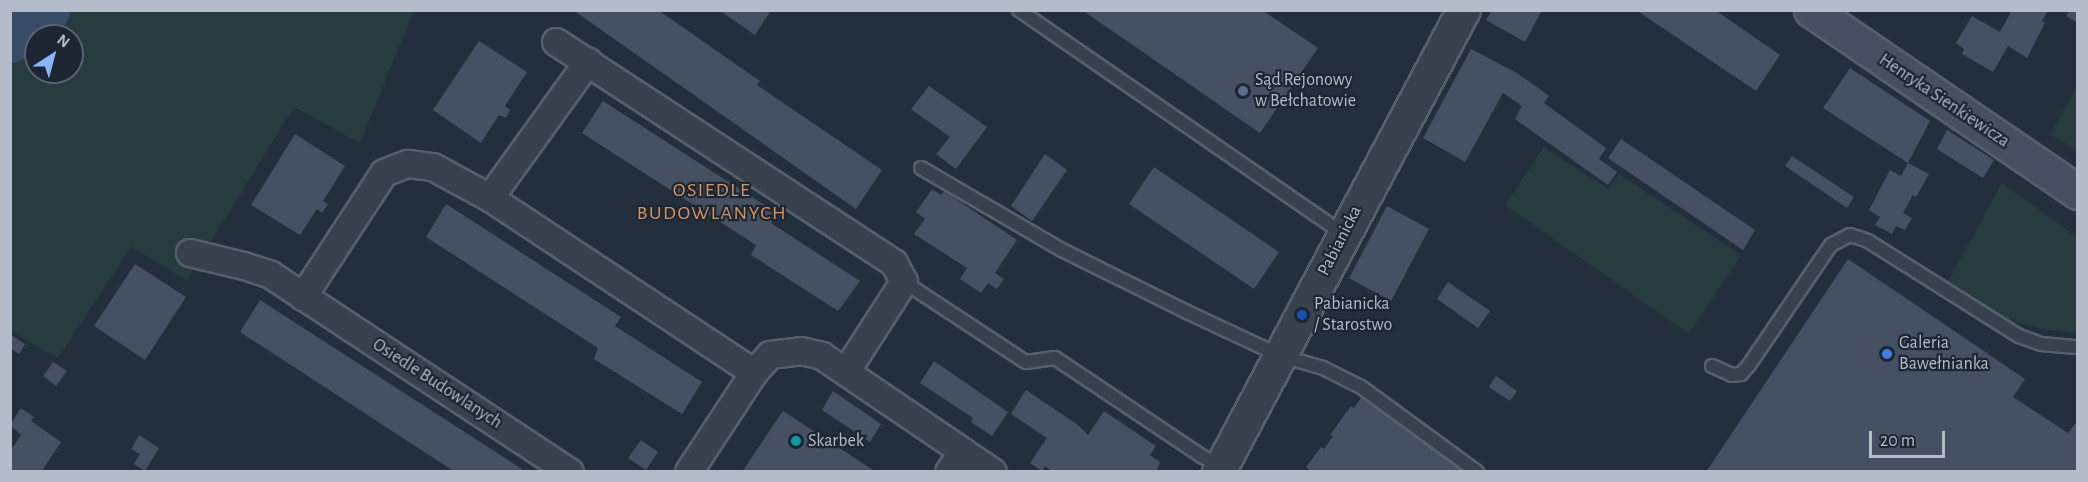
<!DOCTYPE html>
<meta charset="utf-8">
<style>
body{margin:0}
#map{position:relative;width:2088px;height:482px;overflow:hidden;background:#242f3e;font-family:"Alegreya Sans",sans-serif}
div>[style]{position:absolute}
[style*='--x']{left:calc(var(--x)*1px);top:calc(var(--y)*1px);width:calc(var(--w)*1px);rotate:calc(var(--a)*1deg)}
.green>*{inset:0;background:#263c3f}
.river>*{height:46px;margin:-23px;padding:0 23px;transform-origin:23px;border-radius:23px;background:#394c67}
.building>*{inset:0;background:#455162}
.roads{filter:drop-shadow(2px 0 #565f6c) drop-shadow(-2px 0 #565f6c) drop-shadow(0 2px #565f6c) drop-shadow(0 -2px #565f6c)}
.service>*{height:12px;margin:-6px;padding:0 6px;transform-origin:6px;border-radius:6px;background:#38414e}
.minor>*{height:26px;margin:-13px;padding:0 13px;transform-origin:13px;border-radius:13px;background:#38414e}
.tertiary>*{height:32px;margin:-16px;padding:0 16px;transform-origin:16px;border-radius:16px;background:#38414e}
.secondary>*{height:33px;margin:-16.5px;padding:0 16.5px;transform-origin:16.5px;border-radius:16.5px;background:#465061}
.dots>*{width:16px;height:16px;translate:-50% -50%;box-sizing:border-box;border:3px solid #1d2633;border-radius:50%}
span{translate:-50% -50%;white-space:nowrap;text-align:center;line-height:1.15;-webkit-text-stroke:4.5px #1d2633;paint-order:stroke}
.poi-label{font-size:18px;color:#b4bcc9}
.left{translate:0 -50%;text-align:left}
.street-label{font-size:18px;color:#b4bcc9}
.neighbourhood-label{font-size:20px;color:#d59563;letter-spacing:1.5px}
.frame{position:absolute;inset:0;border:12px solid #b4bcc9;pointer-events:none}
.north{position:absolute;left:24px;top:24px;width:60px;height:60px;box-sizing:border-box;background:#1d2633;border:2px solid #59626f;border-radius:50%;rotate:36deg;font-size:16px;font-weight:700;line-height:24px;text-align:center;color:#b4bcc9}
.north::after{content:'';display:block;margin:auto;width:21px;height:27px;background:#8ab4f8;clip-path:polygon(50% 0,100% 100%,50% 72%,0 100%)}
.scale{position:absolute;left:1869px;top:431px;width:76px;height:27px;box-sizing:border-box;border:3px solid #b4bcc9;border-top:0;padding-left:8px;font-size:18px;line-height:21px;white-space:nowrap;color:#b4bcc9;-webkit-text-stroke:4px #1d2633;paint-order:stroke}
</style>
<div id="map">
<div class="green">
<i style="clip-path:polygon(evenodd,11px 11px,414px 11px,360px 143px,294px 107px,187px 280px,131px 247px,58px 358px,11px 331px,11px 11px,36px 36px,72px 36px,72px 72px,36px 72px,36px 36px)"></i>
<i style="clip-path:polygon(2077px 87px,2077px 151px,2050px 134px)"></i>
<i style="clip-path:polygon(1544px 147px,1608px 189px,1619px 174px,1741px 255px,1689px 334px,1505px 205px)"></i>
<i style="clip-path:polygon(2002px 183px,2077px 237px,2077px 333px,2049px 330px,2016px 322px,1990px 312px,1947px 283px)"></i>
</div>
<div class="river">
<i style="--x:10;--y:40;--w:48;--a:-39"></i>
</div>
<div class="building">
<i style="clip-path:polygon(573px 10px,658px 10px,760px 81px,757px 85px,882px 170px,856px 209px)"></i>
<i style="clip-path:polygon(719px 10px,771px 10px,755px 35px)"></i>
<i style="clip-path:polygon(1082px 10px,1262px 10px,1318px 48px,1260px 133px)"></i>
<i style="clip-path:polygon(1492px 10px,1542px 10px,1525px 42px,1486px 20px)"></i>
<i style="clip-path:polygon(1636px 10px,1715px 10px,1780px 55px,1756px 91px)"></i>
<i style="clip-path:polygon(2012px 10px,2048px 10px,2042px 21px,2045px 23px,2027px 58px,2008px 46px,1993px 72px,1962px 54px,1964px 49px,1956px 43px,1972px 16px,2000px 32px)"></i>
<i style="clip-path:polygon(2070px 10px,2078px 10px,2078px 23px,2066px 16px)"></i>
<i style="clip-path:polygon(479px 41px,527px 72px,505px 106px,510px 110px,506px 118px,499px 115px,481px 143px,433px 110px)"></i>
<i style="clip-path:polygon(1471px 49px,1517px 73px,1549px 96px,1544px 103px,1606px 148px,1599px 159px,1617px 172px,1608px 185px,1515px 119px,1522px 106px,1503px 93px,1465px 162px,1423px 138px)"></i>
<i style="clip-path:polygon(1850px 68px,1930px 121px,1908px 163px,1823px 108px)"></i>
<i style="clip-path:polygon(929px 86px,987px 127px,956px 169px,936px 154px,950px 137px,911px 109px)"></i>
<i style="clip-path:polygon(603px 101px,777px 213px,771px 223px,860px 281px,838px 311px,751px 255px,756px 245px,582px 133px)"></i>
<i style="clip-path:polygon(1947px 130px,1994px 160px,1983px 178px,1937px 149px)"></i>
<i style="clip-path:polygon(295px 134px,345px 166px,323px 201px,328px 204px,322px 213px,317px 209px,300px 235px,251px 205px)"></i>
<i style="clip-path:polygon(1621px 139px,1755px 230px,1743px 250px,1608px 158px)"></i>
<i style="clip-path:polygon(1045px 154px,1067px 170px,1032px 221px,1011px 206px)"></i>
<i style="clip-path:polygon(1792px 156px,1854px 197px,1847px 208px,1785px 166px)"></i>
<i style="clip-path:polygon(1908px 163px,1929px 174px,1916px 197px,1913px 195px,1903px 213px,1912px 218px,1905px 230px,1896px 226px,1892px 234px,1875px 225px,1880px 217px,1869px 210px,1890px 170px,1901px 176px)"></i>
<i style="clip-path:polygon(1154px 167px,1279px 252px,1254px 289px,1129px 204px)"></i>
<i style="clip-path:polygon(932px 189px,941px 195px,944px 191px,1017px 240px,995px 273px,1004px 279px,997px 289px,988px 283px,981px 293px,960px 279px,967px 268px,914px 234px,925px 219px,916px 212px)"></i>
<i style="clip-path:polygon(446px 204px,621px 317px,615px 326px,702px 382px,682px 414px,594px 359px,598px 348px,426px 237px)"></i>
<i style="clip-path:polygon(1387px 206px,1429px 229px,1391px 301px,1349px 278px)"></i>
<i style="clip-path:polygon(1848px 259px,2025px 379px,2013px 397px,2068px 433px,2078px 420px,2078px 472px,1706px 472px)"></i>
<i style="clip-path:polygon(135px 264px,186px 297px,145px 360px,94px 326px)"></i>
<i style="clip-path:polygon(1448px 282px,1490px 311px,1478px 328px,1437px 299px)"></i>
<i style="clip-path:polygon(260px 300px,522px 469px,521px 472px,455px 472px,240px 332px)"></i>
<i style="clip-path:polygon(10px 334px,25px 344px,19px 354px,10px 348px)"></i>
<i style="clip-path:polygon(934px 361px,1008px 412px,992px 436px,971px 422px,973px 418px,920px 383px)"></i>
<i style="clip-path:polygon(53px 362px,67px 371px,56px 386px,43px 376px)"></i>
<i style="clip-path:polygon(1496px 376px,1517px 391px,1510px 401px,1489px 387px)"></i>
<i style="clip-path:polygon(1026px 390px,1078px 425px,1088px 435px,1104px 411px,1156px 446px,1150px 455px,1160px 462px,1158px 468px,1156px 472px,1053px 472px,1045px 466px,1042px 471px,1030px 463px,1047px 438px,1011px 414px)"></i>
<i style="clip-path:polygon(833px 391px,881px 424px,870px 442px,822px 410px)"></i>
<i style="clip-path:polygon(1364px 393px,1472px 472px,1311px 472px,1306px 467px,1321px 447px,1324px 449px,1333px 436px,1330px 435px,1351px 406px,1354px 408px)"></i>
<i style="clip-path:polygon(21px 408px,34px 417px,31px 421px,61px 442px,41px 472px,16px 472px,10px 468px,10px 451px,21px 435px,10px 425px)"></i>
<i style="clip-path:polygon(783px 411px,876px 472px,742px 472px)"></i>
<i style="clip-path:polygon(139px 435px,159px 448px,145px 471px,134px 464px,140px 454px,131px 449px)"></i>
<i style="clip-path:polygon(641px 440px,658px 452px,646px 470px,628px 458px)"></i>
</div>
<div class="roads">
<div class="service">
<i style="--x:1019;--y:10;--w:395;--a:34.6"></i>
<i style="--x:921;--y:168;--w:163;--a:30.2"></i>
<i style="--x:1062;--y:250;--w:140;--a:26.4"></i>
<i style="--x:1187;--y:312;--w:104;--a:25.1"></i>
<i style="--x:1281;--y:356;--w:44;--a:15.9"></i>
<i style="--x:1323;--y:368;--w:42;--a:26.6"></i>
<i style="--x:1361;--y:387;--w:144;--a:36.2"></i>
<i style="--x:904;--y:282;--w:146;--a:33.3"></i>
<i style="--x:1026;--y:362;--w:29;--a:-8"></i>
<i style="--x:1055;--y:358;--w:178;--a:33.8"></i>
<i style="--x:1203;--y:457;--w:20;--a:27"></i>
<i style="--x:1712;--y:366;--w:22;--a:24"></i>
<i style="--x:1732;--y:375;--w:9;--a:-6"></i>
<i style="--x:1741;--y:374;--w:12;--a:-48"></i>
<i style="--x:1749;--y:365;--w:145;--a:-55.7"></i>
<i style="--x:1831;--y:245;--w:21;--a:-28"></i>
<i style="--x:1850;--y:235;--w:19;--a:18"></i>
<i style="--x:1868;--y:241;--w:178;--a:32.2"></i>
<i style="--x:2019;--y:336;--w:23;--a:20"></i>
<i style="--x:2041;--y:344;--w:37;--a:5"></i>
</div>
<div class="minor">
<i style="--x:556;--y:42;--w:404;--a:33.2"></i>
<i style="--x:894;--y:263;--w:21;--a:62"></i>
<i style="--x:904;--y:282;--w:107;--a:122.8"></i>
<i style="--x:490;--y:198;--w:317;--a:33.5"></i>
<i style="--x:190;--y:253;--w:56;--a:13.5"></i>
<i style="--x:244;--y:266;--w:28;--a:18"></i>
<i style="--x:271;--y:275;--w:358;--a:33.4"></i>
<i style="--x:303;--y:297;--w:148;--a:-56.8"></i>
<i style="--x:384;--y:173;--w:26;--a:-21"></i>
<i style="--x:408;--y:164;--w:25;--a:7"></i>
<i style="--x:433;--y:167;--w:65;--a:28.5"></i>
<i style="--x:490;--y:198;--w:168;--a:-54.2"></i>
<i style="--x:963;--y:452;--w:36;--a:34"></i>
<i style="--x:689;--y:472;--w:118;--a:-56.7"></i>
<i style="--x:754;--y:373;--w:24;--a:-48"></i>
<i style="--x:770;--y:355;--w:31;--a:-7"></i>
<i style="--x:801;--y:351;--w:22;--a:13"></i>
<i style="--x:822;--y:356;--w:171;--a:34.2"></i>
<i style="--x:963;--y:452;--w:24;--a:125"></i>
</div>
<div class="tertiary">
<i style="--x:1219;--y:472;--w:523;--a:-62.06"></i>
</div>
<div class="secondary">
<i style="--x:1811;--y:10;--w:323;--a:34.3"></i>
</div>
</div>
<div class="dots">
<i style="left:1243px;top:91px;background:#5c6f8a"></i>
<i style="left:1302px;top:315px;background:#1a4fb4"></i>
<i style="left:1887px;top:354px;background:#3f7fe0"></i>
<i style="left:796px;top:441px;background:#0f9aa8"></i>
</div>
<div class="poi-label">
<span class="left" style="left:1255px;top:91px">Sąd Rejonowy<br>w Bełchatowie</span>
<span class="left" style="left:1314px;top:315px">Pabianicka<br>/ Starostwo</span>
<span class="left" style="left:1899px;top:354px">Galeria<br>Bawełnianka</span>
<span class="left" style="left:808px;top:441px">Skarbek</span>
</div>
<div class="street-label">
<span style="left:1944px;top:101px;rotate:34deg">Henryka Sienkiewicza</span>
<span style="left:1340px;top:241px;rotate:-63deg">Pabianicka</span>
<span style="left:437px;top:384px;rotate:33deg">Osiedle Budowlanych</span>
</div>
<div class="neighbourhood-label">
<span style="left:712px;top:202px">OSIEDLE<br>BUDOWLANYCH</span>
</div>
<div class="frame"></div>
<div class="north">N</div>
<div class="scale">20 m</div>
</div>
